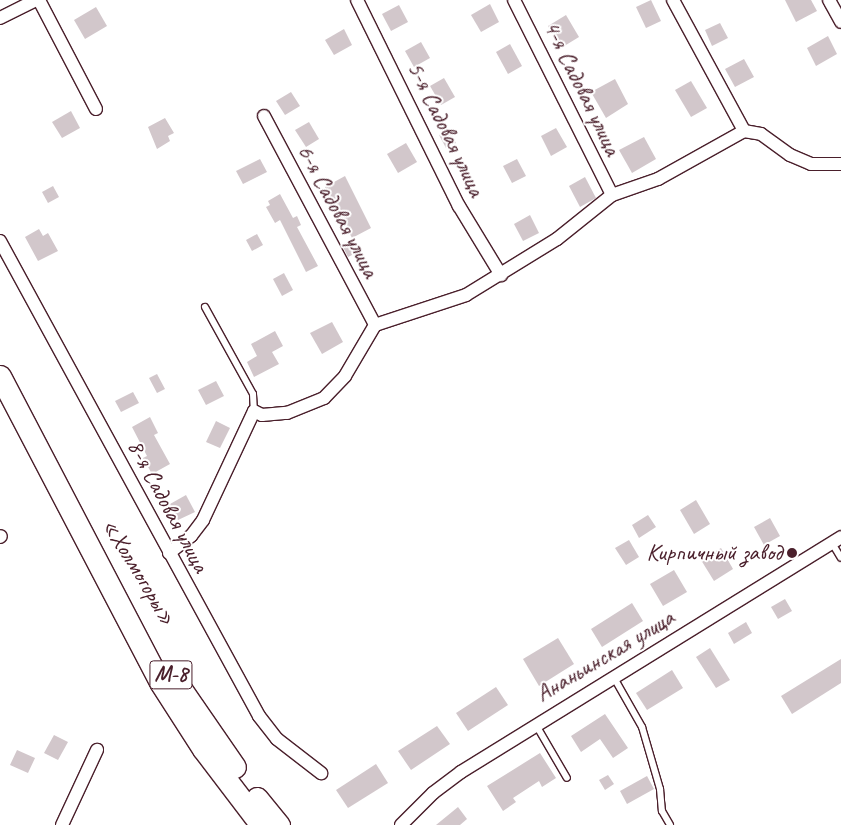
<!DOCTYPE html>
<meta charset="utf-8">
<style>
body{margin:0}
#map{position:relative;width:841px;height:825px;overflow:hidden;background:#fff;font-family:Caveat,sans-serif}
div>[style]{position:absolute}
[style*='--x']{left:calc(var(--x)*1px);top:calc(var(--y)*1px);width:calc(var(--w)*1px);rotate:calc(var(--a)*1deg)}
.building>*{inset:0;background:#d2c7cb}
.roads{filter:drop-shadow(1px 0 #4a1f2b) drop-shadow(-1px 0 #4a1f2b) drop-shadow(0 1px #4a1f2b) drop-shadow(0 -1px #4a1f2b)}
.service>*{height:6px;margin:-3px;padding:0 3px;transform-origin:3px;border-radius:3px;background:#fff}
.minor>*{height:12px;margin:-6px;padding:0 6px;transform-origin:6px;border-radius:6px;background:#fff}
.trunk>*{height:21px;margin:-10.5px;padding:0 10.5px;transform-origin:10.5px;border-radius:10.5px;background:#fff}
.dots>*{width:14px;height:14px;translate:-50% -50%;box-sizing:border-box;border:2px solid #fff;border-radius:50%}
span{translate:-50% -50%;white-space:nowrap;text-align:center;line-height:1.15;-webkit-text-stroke:4px #fff;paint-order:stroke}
.shield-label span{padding:1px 4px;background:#fff;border:1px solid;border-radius:4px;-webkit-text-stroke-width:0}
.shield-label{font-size:22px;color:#4a1f2b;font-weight:700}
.street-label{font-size:24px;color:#4a1f2b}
.poi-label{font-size:24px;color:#4a1f2b}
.right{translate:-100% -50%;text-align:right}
</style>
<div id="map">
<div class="building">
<i style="clip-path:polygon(651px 0,661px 21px,646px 28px,636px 7px)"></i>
<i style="clip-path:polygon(785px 0,811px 0,817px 11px,796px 22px)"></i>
<i style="clip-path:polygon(490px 4px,499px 22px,481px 32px,471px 15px)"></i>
<i style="clip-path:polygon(399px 5px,408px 22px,391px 31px,382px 14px)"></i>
<i style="clip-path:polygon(96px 7px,107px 26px,85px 39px,74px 20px)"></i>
<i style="clip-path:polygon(566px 15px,579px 37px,561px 48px,548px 26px)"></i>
<i style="clip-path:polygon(720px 23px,728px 38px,712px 46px,705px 30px)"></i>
<i style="clip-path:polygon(344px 29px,352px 45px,334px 55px,325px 40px)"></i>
<i style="clip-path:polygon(828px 36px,837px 54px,816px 66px,807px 48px)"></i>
<i style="clip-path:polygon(421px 42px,430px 58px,414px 67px,405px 51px)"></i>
<i style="clip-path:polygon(510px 44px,522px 66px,508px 74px,496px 52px)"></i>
<i style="clip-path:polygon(744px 59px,754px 77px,735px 87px,725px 69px)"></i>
<i style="clip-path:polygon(444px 78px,455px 97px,441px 105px,430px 86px)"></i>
<i style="clip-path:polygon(615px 79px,628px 104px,606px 118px,591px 92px)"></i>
<i style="clip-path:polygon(691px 81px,707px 108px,691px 117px,675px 90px)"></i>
<i style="clip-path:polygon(291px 92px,300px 106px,285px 115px,276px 101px)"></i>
<i style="clip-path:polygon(71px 111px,80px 128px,62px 138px,52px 122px)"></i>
<i style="clip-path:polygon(165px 118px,174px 133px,168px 136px,170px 141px,157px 149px,148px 127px)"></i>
<i style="clip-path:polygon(309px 122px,319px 139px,306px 147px,295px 130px)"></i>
<i style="clip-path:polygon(556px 128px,567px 147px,551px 156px,541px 136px)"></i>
<i style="clip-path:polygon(449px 130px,456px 143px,446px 148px,439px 135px)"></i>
<i style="clip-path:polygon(644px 137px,656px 159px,632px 173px,619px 150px)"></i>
<i style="clip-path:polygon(406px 143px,417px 162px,398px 173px,387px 154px)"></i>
<i style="clip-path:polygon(260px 159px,267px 172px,243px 184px,236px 171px)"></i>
<i style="clip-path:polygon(517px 159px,526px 176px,512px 183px,503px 166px)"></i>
<i style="clip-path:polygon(345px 176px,371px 228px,352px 238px,325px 187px)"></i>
<i style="clip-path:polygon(585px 177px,596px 198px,580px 207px,569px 186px)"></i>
<i style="clip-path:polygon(53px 186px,59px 197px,48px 203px,42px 192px)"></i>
<i style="clip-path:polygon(280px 194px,293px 218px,297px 216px,301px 225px,297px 227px,318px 266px,306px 272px,280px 220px,275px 223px,266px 207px,270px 205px,268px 201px)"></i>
<i style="clip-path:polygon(530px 215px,539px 233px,523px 241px,514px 224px)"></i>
<i style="clip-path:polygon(39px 229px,43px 236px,48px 233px,58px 251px,38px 261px,25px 237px)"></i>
<i style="clip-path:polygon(257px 234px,263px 245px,252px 251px,246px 240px)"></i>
<i style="clip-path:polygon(354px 241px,360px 251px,348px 257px,343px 247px)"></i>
<i style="clip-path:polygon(284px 273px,293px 290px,282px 296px,273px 279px)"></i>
<i style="clip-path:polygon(332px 322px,343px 342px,322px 354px,310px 333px)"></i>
<i style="clip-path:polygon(275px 331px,283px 346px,272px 352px,279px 364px,254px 377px,247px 362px,257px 356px,251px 344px)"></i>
<i style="clip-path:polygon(157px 374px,165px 389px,157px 393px,149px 378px)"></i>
<i style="clip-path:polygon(216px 381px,224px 396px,206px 405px,198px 390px)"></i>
<i style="clip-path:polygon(133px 392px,139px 403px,121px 412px,115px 401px)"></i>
<i style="clip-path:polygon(150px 417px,158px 433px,154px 435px,170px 464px,152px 474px,143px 458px,147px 456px,132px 427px)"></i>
<i style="clip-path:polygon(216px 421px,230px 428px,220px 448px,206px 442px)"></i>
<i style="clip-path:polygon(186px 495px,195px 512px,178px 520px,170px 504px)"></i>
<i style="clip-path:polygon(696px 500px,710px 524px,694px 534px,680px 510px)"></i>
<i style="clip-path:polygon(648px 515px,656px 527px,639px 538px,632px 525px)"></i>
<i style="clip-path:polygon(770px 518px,780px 536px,764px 545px,754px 527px)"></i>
<i style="clip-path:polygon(629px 540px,639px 557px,626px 565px,615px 548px)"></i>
<i style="clip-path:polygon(721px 548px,733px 569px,714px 581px,701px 560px)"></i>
<i style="clip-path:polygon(674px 570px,687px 592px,663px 606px,650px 584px)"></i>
<i style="clip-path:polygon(785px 599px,792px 611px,778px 619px,771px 607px)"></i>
<i style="clip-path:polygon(632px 603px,643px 621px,602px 647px,591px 629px)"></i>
<i style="clip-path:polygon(746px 622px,752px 633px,734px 644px,728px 633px)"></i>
<i style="clip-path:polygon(558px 638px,574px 664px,539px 686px,523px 659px)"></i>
<i style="clip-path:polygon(710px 648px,730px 680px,716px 688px,696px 657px)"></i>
<i style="clip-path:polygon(841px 659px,841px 683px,792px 714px,781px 696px)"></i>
<i style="clip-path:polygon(672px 670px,683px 688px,647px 710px,636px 693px)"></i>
<i style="clip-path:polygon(496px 687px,508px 705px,468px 731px,456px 713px)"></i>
<i style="clip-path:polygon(605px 714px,628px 748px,613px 758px,600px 739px,581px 752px,571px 736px)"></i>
<i style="clip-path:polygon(437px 726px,450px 744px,411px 770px,398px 751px)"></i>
<i style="clip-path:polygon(54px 735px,68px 742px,58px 760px,44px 753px)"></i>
<i style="clip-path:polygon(17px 750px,35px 758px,28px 773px,10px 765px)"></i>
<i style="clip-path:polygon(540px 753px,556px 778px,542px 787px,539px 781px,513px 798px,516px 802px,503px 811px,487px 786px)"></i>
<i style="clip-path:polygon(376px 764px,388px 783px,348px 808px,336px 790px)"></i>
<i style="clip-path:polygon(608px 775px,614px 784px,605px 790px,599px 780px)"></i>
<i style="clip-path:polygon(647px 776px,654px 789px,627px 804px,620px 791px)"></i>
<i style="clip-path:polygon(458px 807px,467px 819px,460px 825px,436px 825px)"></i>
</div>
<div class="roads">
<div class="service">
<i style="--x:205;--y:307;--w:99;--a:61.1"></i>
<i style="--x:253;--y:394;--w:17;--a:87"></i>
<i style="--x:832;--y:543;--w:17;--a:59"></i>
<i style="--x:613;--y:676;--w:59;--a:60.4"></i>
<i style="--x:642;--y:727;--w:65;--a:73.8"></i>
<i style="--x:660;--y:789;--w:22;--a:85"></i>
<i style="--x:662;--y:811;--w:16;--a:60"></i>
<i style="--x:536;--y:725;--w:61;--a:59.7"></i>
</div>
<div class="minor">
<i style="--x:39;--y:0;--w:123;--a:62.4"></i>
<i style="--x:357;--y:0;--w:230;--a:63.7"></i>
<i style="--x:459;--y:206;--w:81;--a:58.7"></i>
<i style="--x:514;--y:0;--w:218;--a:63.3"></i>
<i style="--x:673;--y:0;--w:149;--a:61.5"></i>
<i style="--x:829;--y:0;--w:25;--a:61"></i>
<i style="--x:0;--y:18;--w:40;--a:-26.6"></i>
<i style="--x:264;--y:116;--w:237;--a:62"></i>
<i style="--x:0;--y:241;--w:541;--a:61.4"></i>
<i style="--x:259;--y:716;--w:29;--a:52"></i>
<i style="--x:277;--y:739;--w:56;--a:37.7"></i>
<i style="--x:0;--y:537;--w:1;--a:-45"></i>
<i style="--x:169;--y:553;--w:28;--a:-38"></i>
<i style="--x:191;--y:536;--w:20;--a:-53"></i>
<i style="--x:203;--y:520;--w:120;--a:-64.9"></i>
<i style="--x:254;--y:411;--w:9;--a:27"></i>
<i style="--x:262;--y:415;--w:25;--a:-5"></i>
<i style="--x:287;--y:413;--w:40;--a:-22"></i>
<i style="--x:324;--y:398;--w:30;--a:-46"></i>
<i style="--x:345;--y:376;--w:59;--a:-59.5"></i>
<i style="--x:375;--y:325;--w:96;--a:-18.2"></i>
<i style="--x:466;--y:295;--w:107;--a:-31.6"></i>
<i style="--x:557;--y:239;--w:70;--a:-38.7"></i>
<i style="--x:612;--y:195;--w:49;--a:-19.2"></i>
<i style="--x:658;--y:179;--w:98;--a:-29.2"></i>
<i style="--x:744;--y:131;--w:17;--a:10"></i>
<i style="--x:761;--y:134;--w:36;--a:36"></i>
<i style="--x:790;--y:155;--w:23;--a:23"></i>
<i style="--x:811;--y:164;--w:30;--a:0"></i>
<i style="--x:62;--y:825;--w:83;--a:-65"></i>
<i style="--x:401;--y:825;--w:45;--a:-45"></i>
<i style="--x:433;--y:793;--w:35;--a:-37"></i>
<i style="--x:461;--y:772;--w:447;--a:-31.7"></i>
</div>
<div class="trunk">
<i style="--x:0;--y:376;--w:345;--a:62.4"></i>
<i style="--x:160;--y:682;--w:80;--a:57.3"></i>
<i style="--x:203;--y:749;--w:96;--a:52.7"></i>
<i style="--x:177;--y:683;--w:102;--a:55.4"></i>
<i style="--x:257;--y:798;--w:35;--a:51"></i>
</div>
</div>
<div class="dots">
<i style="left:792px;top:553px;background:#4a1f2b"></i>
</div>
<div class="shield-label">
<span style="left:171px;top:675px">М-8</span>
</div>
<div class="street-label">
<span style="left:582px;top:88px;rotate:64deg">4-я Садовая улица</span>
<span style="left:446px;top:129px;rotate:64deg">5-я Садовая улица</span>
<span style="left:338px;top:211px;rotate:62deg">6-я Садовая улица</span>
<span style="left:168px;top:506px;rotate:62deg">8-я Садовая улица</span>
<span style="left:139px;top:572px;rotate:59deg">«Холмогоры»</span>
<span style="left:605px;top:656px;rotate:-31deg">Ананьинская улица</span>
</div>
<div class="poi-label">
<span class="right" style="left:782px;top:553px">Кирпичный завод</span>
</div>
</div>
